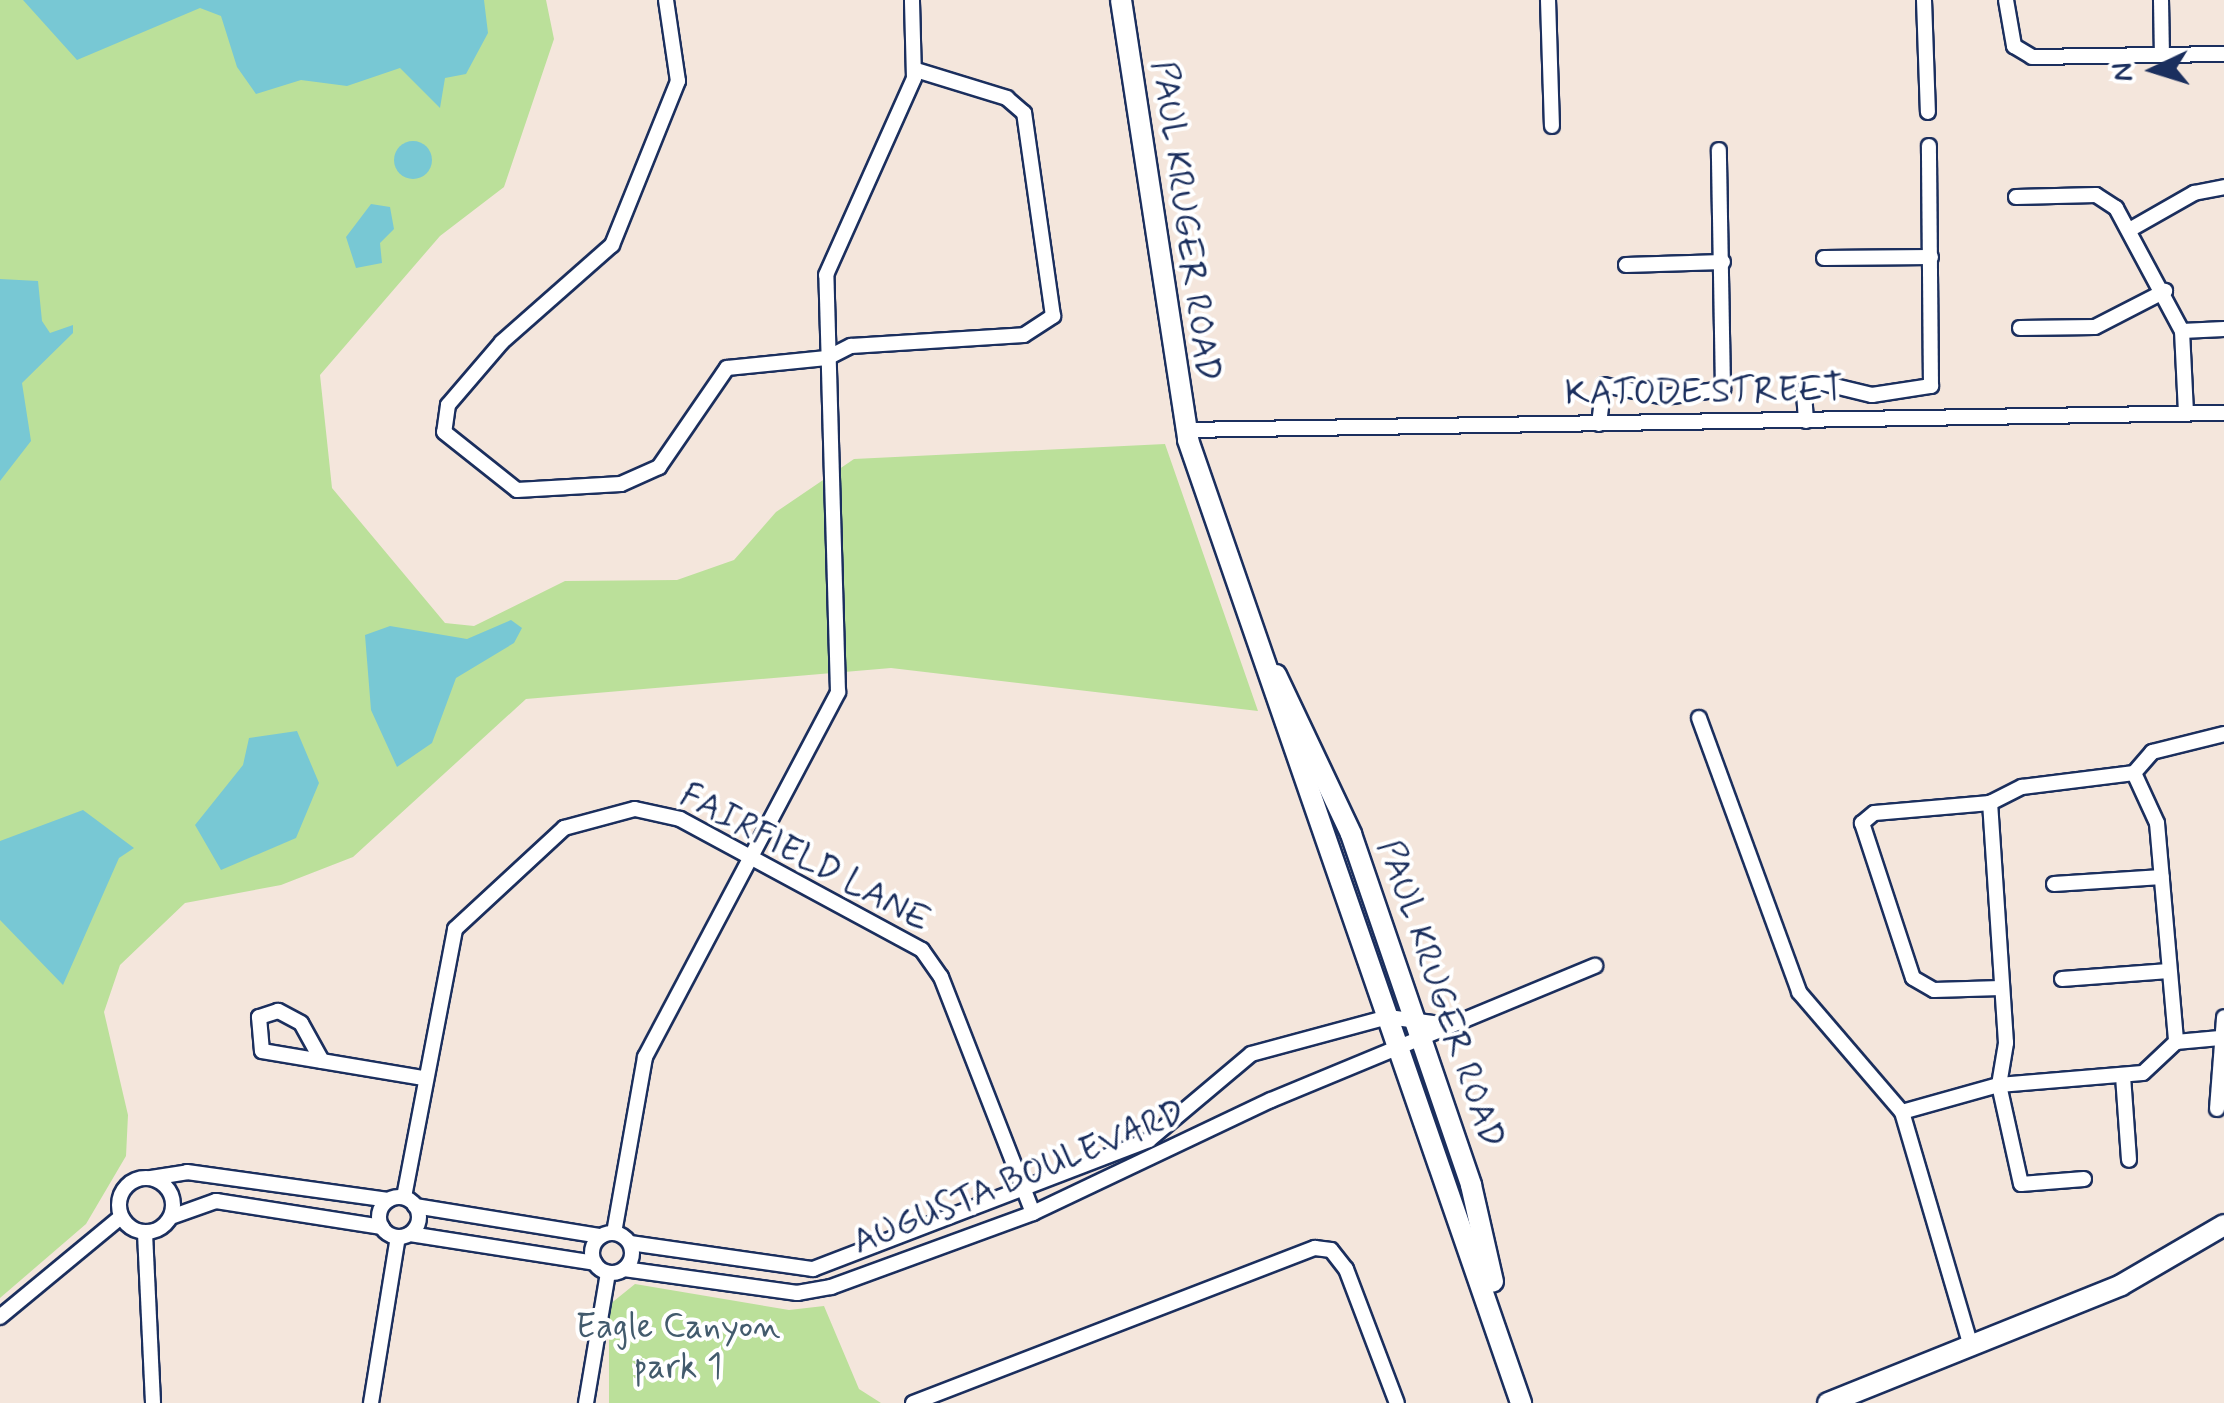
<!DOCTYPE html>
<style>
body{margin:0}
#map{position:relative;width:2224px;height:1403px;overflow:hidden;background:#f4e6dc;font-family:Mynerve,sans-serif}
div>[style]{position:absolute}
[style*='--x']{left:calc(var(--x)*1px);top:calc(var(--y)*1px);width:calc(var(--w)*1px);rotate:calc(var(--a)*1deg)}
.green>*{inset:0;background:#bbe09a}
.water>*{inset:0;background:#78c8d4}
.round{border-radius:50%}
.roads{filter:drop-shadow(2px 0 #1b2f5e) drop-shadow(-2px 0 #1b2f5e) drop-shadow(0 2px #1b2f5e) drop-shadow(0 -2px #1b2f5e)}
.street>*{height:14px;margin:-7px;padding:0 7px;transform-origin:7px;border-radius:7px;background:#fff}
.street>.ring{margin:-7px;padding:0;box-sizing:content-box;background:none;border:14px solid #fff;border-radius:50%}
.secondary>*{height:20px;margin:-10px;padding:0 10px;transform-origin:10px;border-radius:10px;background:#fff}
span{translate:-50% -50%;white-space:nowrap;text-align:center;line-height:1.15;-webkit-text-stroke:8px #fff;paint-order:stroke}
.street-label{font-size:35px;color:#1b2f5e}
.park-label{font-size:35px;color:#435b6d}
.north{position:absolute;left:2104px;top:20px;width:100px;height:100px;-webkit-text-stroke:8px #fff;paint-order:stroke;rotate:266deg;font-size:28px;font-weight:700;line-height:40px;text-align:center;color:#1b2f5e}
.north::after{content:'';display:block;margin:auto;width:35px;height:45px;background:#1b2f5e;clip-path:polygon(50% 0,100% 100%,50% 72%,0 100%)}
</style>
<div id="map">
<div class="green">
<i style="clip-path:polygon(0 0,546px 0,554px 39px,504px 187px,440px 236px,320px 375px,332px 488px,445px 623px,474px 626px,565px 581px,677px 580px,734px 560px,776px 512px,854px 459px,1165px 444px,1258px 711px,891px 668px,526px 699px,353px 857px,281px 885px,185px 903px,120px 965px,104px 1012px,128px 1115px,126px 1156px,86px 1224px,0 1298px)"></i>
<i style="clip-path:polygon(635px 1284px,789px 1310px,824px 1306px,859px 1389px,881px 1403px,609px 1403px,609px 1305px)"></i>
</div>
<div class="water">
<i style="clip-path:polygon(23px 0,484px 0,488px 33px,466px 74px,445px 78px,440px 108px,400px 68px,347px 86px,301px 80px,256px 94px,237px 67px,221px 16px,200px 8px,77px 60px)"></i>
<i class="round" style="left:394px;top:141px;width:38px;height:38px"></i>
<i style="clip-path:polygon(371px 204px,390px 207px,394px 229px,380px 243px,382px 263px,356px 268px,346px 237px)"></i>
<i style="clip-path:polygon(0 279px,38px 281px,42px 321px,50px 333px,73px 325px,73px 333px,22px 383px,31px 441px,0 481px)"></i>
<i style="clip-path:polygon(511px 620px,522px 628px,514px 643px,456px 678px,432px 743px,397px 767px,371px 710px,365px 635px,390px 626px,467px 639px)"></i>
<i style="clip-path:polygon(297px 731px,319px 783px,296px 838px,221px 870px,195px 825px,243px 765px,249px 738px)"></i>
<i style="clip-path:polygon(83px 810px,134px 848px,119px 858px,63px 985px,0 920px,0 841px)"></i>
</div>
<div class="roads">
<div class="street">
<i style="--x:666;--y:0;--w:82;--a:81.6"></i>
<i style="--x:678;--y:81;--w:177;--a:111.9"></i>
<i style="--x:612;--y:245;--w:147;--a:138.6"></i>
<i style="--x:502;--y:342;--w:83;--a:130.6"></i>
<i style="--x:448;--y:405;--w:27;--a:98"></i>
<i style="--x:444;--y:432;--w:93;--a:38.5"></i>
<i style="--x:517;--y:490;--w:104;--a:-3.3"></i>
<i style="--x:621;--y:484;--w:42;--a:-24.1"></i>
<i style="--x:659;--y:467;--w:120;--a:-55.5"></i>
<i style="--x:727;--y:368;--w:100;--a:-5.7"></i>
<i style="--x:1548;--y:0;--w:126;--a:88.2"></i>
<i style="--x:1924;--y:0;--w:112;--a:88"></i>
<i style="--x:2006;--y:0;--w:47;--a:80.1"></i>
<i style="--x:2014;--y:46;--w:21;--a:31"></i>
<i style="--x:2032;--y:57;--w:192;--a:-0.9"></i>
<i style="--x:2161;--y:0;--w:55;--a:89"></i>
<i style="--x:2016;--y:197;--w:80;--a:-1.4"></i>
<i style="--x:2096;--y:195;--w:24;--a:33"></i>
<i style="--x:2116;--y:208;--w:140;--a:61.8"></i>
<i style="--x:2182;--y:331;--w:82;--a:87.2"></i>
<i style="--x:2131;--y:229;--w:73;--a:-29.7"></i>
<i style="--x:2194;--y:193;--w:31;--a:-11"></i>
<i style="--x:1824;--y:258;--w:107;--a:-0.5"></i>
<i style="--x:1626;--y:265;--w:97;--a:-1.8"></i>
<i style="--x:2020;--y:328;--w:75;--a:-0.8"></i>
<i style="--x:2095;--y:327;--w:79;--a:-27.2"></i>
<i style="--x:2182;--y:331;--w:42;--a:-2.7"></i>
<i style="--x:827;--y:358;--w:27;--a:-27"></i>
<i style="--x:851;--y:346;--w:173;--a:-3.6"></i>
<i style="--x:1024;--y:335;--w:35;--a:-33"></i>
<i style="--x:1053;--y:316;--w:205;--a:-98.1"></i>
<i style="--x:1024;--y:113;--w:23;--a:-139"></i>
<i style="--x:1007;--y:98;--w:95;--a:-162.9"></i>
<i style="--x:1806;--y:421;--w:29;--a:-94"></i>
<i style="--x:1804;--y:392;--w:15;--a:-48"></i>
<i style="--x:1814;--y:381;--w:60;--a:13.6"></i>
<i style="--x:1872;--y:395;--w:60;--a:-8.7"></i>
<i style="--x:1931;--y:386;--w:240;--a:-90.5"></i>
<i style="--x:1599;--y:424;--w:39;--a:-83"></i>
<i style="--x:1604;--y:385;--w:62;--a:11.1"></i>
<i style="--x:1665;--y:397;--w:59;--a:-7.9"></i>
<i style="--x:1723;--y:389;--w:239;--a:-91"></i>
<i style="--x:1185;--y:430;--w:1039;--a:-0.94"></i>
<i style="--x:1699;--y:718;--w:292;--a:69.9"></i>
<i style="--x:1799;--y:992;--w:158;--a:49.4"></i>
<i style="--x:1902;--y:1112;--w:244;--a:73.6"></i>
<i style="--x:2134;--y:773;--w:55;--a:65.3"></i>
<i style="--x:2157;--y:823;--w:220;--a:85"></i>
<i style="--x:1990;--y:803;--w:116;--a:175.1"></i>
<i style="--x:1874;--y:813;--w:16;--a:140"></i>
<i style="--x:1862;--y:823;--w:163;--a:71.8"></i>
<i style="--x:1913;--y:978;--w:24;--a:30"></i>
<i style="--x:1934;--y:990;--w:67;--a:-1.7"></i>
<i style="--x:2054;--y:884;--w:108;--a:-3.7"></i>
<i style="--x:2062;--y:979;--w:107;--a:-4.3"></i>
<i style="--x:322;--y:1061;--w:43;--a:-118.9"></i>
<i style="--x:301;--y:1023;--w:26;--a:-152"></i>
<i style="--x:278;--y:1011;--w:20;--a:162"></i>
<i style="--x:259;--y:1017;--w:34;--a:85"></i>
<i style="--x:262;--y:1051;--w:164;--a:9.5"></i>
<i style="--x:2123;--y:1076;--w:84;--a:85.9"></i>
<i style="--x:2217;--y:1109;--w:92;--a:-85.6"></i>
<i style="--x:1902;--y:1112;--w:101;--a:-15.6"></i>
<i style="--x:1999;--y:1085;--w:144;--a:-4.8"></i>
<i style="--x:2143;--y:1073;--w:45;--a:-43.2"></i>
<i style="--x:2176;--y:1042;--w:44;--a:-5.2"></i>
<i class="ring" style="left:119px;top:1178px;width:40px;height:40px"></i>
<i style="--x:151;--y:1178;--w:36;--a:-9"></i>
<i style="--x:187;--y:1172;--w:203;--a:7.9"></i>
<i style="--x:2084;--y:1179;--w:63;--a:175.5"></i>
<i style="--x:2021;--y:1184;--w:101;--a:-102.5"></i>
<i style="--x:1999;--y:1085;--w:43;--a:-80.5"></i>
<i style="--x:2006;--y:1043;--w:241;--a:-93.8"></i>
<i style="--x:1990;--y:803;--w:36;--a:-27"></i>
<i style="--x:2022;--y:787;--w:113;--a:-7.1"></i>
<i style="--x:2134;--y:773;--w:28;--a:-49"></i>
<i style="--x:2152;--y:752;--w:74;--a:-14"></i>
<i style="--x:404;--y:1197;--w:273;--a:-79.2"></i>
<i style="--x:455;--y:929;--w:149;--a:-42.8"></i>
<i style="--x:564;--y:828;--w:73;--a:-15"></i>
<i style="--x:635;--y:809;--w:46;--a:12.5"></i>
<i style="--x:680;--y:819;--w:275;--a:28.4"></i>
<i style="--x:922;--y:950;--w:33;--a:55"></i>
<i style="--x:941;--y:977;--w:253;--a:68.7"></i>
<i class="ring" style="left:379px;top:1197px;width:26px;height:26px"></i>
<i style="--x:415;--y:1206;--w:188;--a:9.2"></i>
<i style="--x:171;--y:1217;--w:48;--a:-19.6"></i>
<i style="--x:216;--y:1201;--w:168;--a:8.9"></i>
<i class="ring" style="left:592px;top:1233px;width:26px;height:26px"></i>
<i style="--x:145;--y:1233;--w:170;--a:87.3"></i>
<i style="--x:614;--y:1233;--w:179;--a:-80"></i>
<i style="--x:645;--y:1057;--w:413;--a:-62.1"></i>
<i style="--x:838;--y:692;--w:417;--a:-91.6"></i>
<i style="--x:826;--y:275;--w:216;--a:-65.9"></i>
<i style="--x:914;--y:78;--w:78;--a:-91.5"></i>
<i style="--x:410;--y:1234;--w:187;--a:8.9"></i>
<i style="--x:630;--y:1243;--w:185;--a:8.1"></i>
<i style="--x:813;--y:1269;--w:360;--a:-21"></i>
<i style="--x:1149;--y:1140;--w:133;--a:-40.1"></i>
<i style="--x:1251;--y:1054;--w:142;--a:-15.1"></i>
<i style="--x:1388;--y:1017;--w:60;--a:7.7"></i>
<i style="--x:624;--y:1269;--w:175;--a:7.9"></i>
<i style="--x:797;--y:1293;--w:35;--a:-10"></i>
<i style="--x:831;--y:1287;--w:215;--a:-20.1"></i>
<i style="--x:1033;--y:1213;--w:263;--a:-25.4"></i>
<i style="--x:1271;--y:1100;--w:351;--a:-22.5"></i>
<i style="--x:0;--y:1317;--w:157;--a:-39.6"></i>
<i style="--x:371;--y:1403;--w:168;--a:-80.8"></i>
<i style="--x:586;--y:1403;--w:132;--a:-80.4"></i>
<i style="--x:913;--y:1403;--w:431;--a:-21.1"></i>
<i style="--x:1315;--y:1248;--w:16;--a:7"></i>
<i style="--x:1331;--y:1250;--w:24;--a:52"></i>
<i style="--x:1346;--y:1269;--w:143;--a:69.2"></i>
</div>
<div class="secondary">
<i style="--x:1121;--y:0;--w:445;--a:81.3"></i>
<i style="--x:1188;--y:440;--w:1019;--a:70.92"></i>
<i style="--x:1276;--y:675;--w:176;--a:64.7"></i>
<i style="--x:1351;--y:834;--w:371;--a:71.1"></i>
<i style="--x:1471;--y:1185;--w:99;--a:77.2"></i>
<i style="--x:1828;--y:1403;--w:316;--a:-21.9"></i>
<i style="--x:2121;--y:1285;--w:119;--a:-30.2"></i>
</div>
</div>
<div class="street-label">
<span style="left:1185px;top:221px;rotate:82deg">PAUL KRUGER ROAD</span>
<span style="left:1704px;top:392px;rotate:-1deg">KATODE STREET</span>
<span style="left:805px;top:858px;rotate:28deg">FAIRFIELD LANE</span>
<span style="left:1440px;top:994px;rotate:71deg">PAUL KRUGER ROAD</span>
<span style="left:1019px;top:1178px;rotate:-22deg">AUGUSTA BOULEVARD</span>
</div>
<div class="park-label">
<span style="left:678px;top:1347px">Eagle Canyon<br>park 1</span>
</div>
<div class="north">N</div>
</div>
